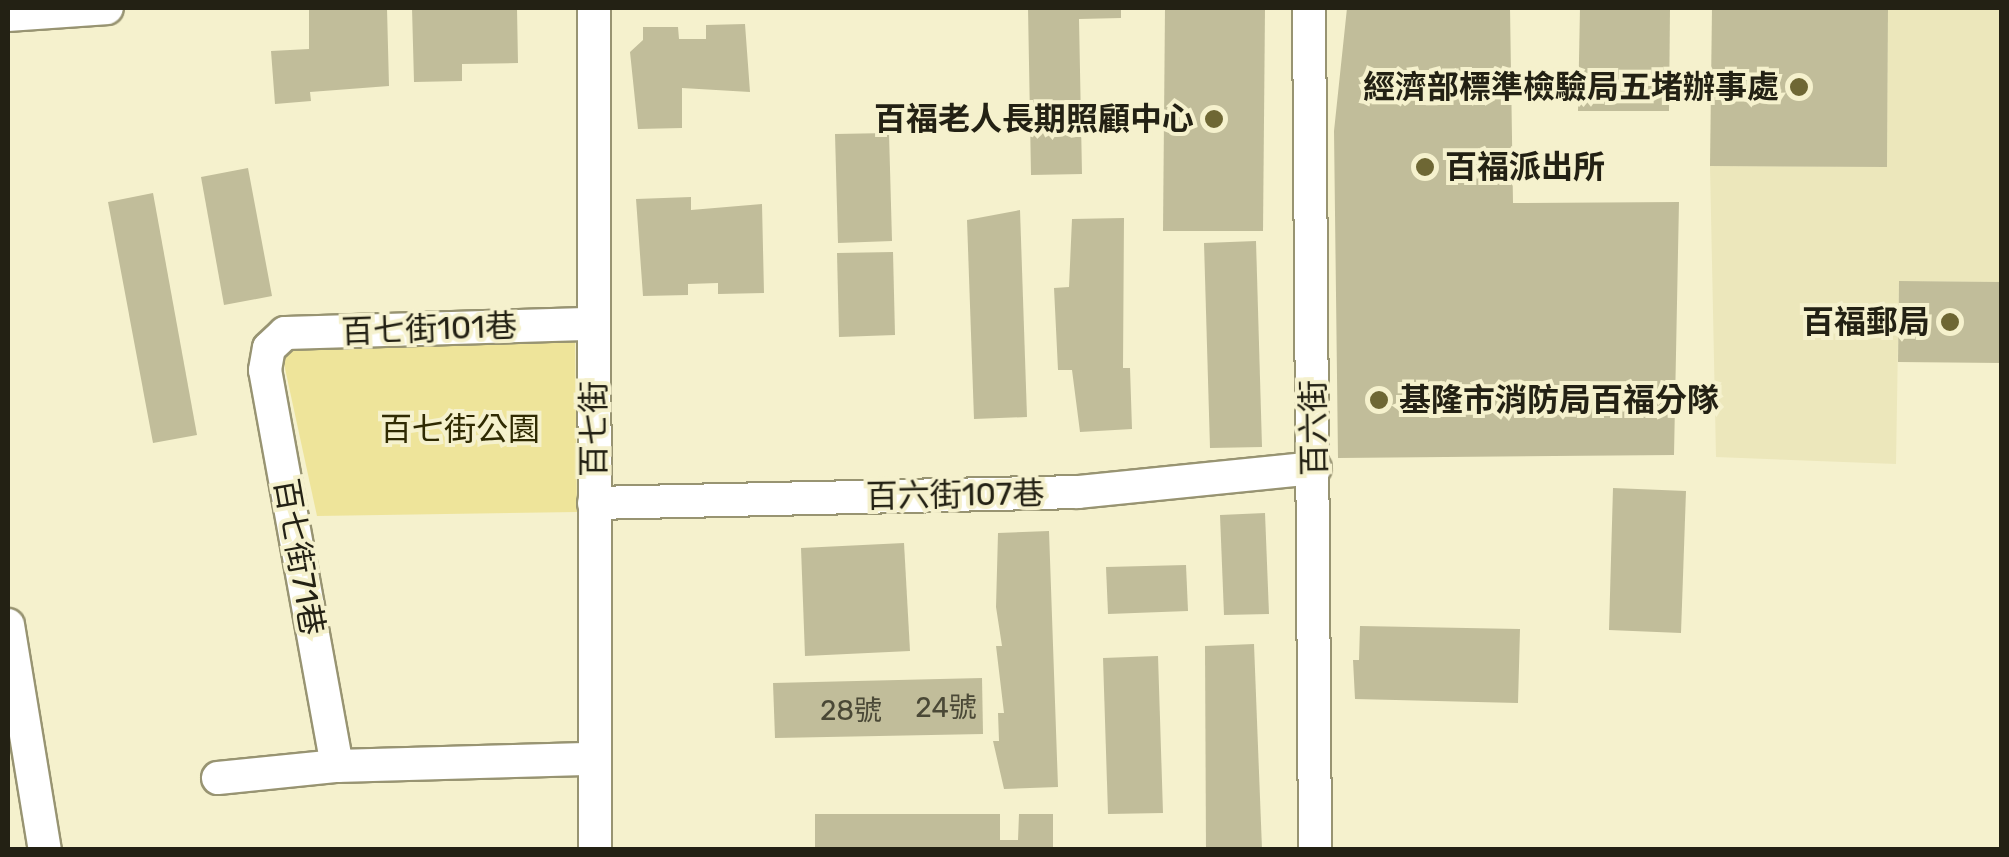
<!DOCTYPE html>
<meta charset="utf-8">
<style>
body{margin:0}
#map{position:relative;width:2009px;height:857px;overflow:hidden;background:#f5f1cd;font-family:Rubik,"Noto Sans TC",sans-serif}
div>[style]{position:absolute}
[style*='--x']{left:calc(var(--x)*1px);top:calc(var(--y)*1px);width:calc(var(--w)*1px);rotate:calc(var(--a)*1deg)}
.built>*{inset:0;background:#ece7bb}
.green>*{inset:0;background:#eee49a}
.building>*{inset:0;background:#c1bd9a}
.roads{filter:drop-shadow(2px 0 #989472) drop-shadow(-2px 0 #989472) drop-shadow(0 2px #989472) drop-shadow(0 -2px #989472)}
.minor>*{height:32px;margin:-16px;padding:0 16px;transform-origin:16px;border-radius:16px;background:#fff}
.dots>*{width:28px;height:28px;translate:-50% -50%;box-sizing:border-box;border:5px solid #f5f1cd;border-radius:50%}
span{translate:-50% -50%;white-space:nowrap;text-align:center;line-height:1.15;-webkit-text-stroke:8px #f5f1cd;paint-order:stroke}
.number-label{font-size:28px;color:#4a4836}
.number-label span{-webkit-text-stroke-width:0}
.poi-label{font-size:32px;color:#232114;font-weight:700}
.right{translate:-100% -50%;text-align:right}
.left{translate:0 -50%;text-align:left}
.street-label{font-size:32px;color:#232114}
.park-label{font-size:32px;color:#2f2a02}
.frame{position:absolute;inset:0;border:10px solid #232114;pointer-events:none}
</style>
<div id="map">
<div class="built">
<i style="clip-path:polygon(1888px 8px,2001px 8px,2001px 282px,1899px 281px,1896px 464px,1716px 457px,1710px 166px,1887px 167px)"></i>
</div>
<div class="green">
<i style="clip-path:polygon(575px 339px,577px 512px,317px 516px,281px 350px)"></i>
</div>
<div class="building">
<i style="clip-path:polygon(309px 8px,387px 8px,389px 86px,310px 92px,311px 101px,275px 104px,271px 51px,309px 49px)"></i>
<i style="clip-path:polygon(412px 8px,517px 8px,518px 63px,462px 64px,462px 81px,414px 82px)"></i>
<i style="clip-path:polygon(1028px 8px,1121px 8px,1121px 18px,1079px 19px,1082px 174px,1031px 175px)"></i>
<i style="clip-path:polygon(1165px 8px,1265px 8px,1263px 231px,1163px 231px)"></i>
<i style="clip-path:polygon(1347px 8px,1510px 8px,1513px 203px,1679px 202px,1674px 455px,1338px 458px,1334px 131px)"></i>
<i style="clip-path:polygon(1580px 8px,1670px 8px,1669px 111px,1578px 111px)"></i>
<i style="clip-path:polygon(1712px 8px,1888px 8px,1887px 167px,1710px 166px)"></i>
<i style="clip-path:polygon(745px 24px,750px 92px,682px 88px,682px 128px,638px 129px,630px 52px,643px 40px,643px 27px,678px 27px,679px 39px,706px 39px,706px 25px)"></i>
<i style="clip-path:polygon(889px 133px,892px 241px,838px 243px,835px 134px)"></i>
<i style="clip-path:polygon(248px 168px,272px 296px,224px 305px,201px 177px)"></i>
<i style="clip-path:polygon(153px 193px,197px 435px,153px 443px,108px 202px)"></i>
<i style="clip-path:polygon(691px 197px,691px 210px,762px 204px,764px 293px,718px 294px,718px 283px,688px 284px,688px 295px,643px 296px,636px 199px)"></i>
<i style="clip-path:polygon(1020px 210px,1027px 417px,974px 419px,967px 220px)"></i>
<i style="clip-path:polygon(1124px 218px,1123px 368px,1130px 368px,1132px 429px,1080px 432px,1072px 370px,1058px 370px,1054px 288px,1069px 287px,1072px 219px)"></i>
<i style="clip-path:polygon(1256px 241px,1262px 447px,1210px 448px,1204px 243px)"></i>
<i style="clip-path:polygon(893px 252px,895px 335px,839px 337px,837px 253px)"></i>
<i style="clip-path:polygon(1899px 281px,2002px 282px,2002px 363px,1898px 362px)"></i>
<i style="clip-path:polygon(1613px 488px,1686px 491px,1681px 633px,1609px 630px)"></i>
<i style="clip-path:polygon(1265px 513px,1269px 614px,1224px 615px,1220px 515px)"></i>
<i style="clip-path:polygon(1049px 531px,1058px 787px,1004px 789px,993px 741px,999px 741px,998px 713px,1004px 713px,996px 646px,1002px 646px,996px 607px,998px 533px)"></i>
<i style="clip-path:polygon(904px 543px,910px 651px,805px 656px,801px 548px)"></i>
<i style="clip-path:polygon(1186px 565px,1188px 611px,1108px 614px,1106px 567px)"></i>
<i style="clip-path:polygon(1360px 626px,1520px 629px,1518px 703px,1355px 699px,1353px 660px,1359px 660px)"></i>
<i style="clip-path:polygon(1254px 644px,1262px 849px,1206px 850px,1205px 646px)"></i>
<i style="clip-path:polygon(1158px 656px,1163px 813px,1108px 814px,1103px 658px)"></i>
<i style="clip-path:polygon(982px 678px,983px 734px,775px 738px,773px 683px)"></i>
<i style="clip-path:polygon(815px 814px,1000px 814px,1000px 840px,1018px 840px,1019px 814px,1053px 814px,1053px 850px,815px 850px)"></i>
</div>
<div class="roads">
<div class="minor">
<i style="--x:594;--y:8;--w:842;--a:89.93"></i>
<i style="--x:1309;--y:8;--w:842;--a:89.59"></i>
<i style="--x:8;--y:15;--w:99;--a:-4"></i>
<i style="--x:594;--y:503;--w:484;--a:-1.3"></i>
<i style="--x:1078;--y:492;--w:238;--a:-5.8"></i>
<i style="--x:8;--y:625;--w:228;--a:80.7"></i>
<i style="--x:337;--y:766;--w:402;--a:-100.3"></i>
<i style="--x:265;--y:370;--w:22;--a:-80"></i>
<i style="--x:269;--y:348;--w:22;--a:-43"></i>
<i style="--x:285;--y:333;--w:309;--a:-1.7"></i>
<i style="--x:218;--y:778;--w:120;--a:-5.8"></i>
<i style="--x:337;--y:766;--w:257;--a:-1.6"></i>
</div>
</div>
<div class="dots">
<i style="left:1799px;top:87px;background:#6e6734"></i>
<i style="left:1214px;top:119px;background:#6e6734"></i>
<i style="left:1425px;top:167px;background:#6e6734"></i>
<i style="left:1950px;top:322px;background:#6e6734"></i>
<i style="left:1379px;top:400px;background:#6e6734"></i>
</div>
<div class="number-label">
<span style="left:946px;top:708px">24號</span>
<span style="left:851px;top:711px">28號</span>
</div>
<div class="poi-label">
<span class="right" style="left:1779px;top:87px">經濟部標準檢驗局五堵辦事處</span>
<span class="right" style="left:1194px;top:119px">百福老人長期照顧中心</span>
<span class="left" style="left:1445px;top:167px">百福派出所</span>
<span class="right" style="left:1930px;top:322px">百福郵局</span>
<span class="left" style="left:1399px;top:400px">基隆市消防局百福分隊</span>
</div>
<div class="street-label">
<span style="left:429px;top:329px;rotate:-2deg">百七街101巷</span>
<span style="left:1314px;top:428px;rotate:-91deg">百六街</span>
<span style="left:594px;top:429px;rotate:-90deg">百七街</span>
<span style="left:955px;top:495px;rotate:-1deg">百六街107巷</span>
<span style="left:299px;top:557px;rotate:80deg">百七街71巷</span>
</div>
<div class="park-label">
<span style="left:460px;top:429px">百七街公園</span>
</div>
<div class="frame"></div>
</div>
